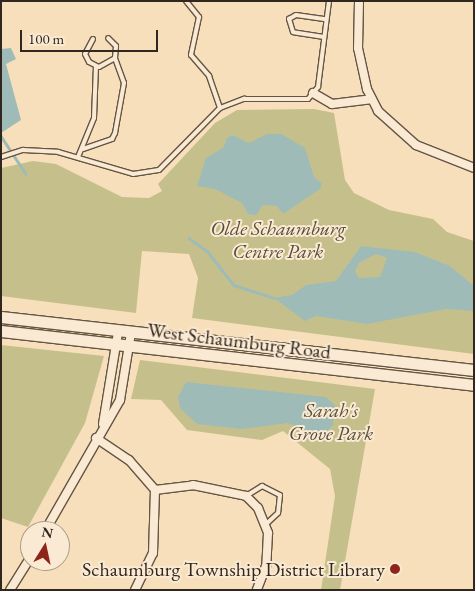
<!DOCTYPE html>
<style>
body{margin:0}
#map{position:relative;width:475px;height:591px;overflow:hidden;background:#f8dfbb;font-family:"EB Garamond",serif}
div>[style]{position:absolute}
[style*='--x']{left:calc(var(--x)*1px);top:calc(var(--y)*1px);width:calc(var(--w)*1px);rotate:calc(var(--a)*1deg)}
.green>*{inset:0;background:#c5c08b}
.water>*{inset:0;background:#9fbbb7}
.stream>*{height:2.5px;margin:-1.25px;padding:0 1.25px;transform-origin:1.25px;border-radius:1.25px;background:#9fbbb7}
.roads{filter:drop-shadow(1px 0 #645545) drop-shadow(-1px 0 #645545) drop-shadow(0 1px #645545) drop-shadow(0 -1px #645545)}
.lane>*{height:4px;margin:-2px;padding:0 2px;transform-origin:2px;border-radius:2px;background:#faead3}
.street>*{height:8px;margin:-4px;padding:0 4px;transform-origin:4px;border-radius:4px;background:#faead3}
.secondary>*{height:11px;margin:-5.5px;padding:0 5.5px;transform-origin:5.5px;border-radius:5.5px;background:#faead3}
.dots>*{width:14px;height:14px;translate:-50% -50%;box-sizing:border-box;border:2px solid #faead3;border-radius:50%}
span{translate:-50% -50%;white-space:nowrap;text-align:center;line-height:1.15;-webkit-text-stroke:4px #faead3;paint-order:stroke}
.park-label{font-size:20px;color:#574d39;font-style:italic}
.street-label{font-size:20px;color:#32271e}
.poi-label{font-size:20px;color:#32271e}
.right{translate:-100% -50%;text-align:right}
.frame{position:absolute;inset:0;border:2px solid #32271e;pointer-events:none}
.north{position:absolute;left:20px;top:521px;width:50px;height:50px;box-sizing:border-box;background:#faead3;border:1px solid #aa9c8b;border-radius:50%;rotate:10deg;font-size:14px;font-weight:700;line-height:20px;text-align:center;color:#32271e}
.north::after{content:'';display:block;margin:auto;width:18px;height:22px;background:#8f2418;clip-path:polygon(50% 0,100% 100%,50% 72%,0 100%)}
.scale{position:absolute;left:20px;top:30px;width:138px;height:22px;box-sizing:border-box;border:2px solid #32271e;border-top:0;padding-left:6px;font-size:15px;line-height:18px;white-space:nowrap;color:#32271e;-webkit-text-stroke:4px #faead3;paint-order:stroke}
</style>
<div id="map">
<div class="green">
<i style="clip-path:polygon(314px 109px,334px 113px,345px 180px,354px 193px,389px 210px,433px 219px,447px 232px,474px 241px,474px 354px,192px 318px,198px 278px,189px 254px,142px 251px,136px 313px,1px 296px,1px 168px,33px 161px,56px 164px,122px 197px,149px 198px,162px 191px,158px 184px,215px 123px,237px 110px)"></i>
<i style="clip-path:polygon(1px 345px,104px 356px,85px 423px,28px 527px,1px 518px)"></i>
<i style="clip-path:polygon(140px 360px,375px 389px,340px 590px,321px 590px,335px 496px,330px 469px,283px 431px,262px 440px,187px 430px,161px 400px,131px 399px)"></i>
</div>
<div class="water">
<i style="clip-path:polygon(11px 48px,16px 59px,6px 64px,21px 120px,1px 133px,1px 49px)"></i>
<i style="clip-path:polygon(267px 134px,281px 134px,305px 148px,314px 177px,322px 184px,320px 189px,283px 214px,277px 206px,263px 205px,256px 215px,248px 214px,242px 203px,215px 189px,197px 186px,206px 158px,223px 148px,227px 138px,232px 135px,249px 143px)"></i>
<i style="clip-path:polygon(evenodd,361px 246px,415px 252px,450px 266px,474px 286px,474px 311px,446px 309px,367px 324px,316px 316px,305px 321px,274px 298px,292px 295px,306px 285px,336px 281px,361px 246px,376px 254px,387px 258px,380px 277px,359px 278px,355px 271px,359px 263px,376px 254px)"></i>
<i style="clip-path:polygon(186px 382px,326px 397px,335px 405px,333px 425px,321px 437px,288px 423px,242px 429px,197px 424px,180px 408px,178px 397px)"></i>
</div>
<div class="stream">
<i style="--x:1;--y:136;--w:45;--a:56.7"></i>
<i style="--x:189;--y:238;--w:24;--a:36"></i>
<i style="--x:208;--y:252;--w:42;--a:51.8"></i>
<i style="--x:234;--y:285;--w:42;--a:18"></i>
</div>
<div class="roads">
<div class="lane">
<i style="--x:186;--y:1;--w:21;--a:51"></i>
<i style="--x:199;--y:17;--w:39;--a:102"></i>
<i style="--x:191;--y:55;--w:28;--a:49"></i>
<i style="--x:209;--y:76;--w:34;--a:71"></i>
<i style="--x:324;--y:37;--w:31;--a:-171"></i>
<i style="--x:293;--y:32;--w:14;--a:-107"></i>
<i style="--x:289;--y:19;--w:8;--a:-30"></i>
<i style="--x:296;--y:15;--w:30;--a:8"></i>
<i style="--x:93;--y:39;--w:17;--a:118"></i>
<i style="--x:85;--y:54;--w:9;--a:63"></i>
<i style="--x:89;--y:62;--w:11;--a:27"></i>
<i style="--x:99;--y:67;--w:18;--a:-29"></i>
<i style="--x:115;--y:58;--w:12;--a:-85"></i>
<i style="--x:116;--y:46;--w:11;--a:-135"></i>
<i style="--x:83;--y:149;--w:31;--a:-19"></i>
<i style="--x:112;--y:139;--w:7;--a:-63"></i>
<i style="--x:115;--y:133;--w:51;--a:-79.8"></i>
<i style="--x:124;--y:83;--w:27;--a:-110"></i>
<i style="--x:1;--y:157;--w:23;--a:-18"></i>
<i style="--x:23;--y:150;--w:35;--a:3"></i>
<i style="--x:58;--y:152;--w:78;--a:16.3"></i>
<i style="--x:133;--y:174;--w:26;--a:-9"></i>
<i style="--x:159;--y:170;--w:87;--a:-45.5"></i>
<i style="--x:220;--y:108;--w:26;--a:-21"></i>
<i style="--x:244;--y:99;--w:64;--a:0"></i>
<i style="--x:308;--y:99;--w:16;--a:-50"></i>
<i style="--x:318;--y:87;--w:87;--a:-82.7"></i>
<i style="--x:78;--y:157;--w:42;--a:-67.7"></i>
<i style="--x:94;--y:118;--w:51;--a:-87.8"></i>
<i style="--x:246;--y:496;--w:19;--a:-32"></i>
<i style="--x:262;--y:486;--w:20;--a:27"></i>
<i style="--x:280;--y:495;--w:18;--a:96"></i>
<i style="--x:278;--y:513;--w:18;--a:137"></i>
</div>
<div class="street">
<i style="--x:359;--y:1;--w:47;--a:91.2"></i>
<i style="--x:358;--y:48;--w:42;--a:77.6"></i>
<i style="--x:367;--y:89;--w:25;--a:63"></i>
<i style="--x:378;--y:111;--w:51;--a:41.8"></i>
<i style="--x:416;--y:145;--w:62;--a:21.6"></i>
<i style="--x:313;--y:93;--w:22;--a:30"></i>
<i style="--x:332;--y:104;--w:39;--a:-7"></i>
<i style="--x:103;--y:424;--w:93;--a:-80.7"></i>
<i style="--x:96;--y:438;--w:40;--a:34"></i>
<i style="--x:129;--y:460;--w:40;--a:49"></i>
<i style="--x:155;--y:490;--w:38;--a:-7"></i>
<i style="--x:193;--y:485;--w:54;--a:11.7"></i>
<i style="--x:246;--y:496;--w:17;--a:45"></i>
<i style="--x:258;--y:508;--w:27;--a:68"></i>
<i style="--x:268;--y:533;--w:33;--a:93"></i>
<i style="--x:266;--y:566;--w:26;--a:111"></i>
<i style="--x:45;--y:531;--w:151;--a:-60.2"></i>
<i style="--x:120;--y:400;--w:68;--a:-80.7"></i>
<i style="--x:10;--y:590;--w:38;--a:-58"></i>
<i style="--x:135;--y:590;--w:41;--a:-64.1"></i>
<i style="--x:153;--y:553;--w:63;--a:-88.2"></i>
</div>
<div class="secondary">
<i style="--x:1;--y:317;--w:476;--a:6.4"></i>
<i style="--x:1;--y:331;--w:476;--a:6.5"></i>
</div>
</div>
<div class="dots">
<i style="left:395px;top:569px;background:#8f2418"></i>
</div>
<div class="park-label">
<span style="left:278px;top:240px">Olde Schaumburg<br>Centre Park</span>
<span style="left:331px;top:422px">Sarah's<br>Grove Park</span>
</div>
<div class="street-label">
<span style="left:239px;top:341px;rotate:7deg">West Schaumburg Road</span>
</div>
<div class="poi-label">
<span class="right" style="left:385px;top:569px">Schaumburg Township District Library</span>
</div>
<div class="frame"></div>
<div class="north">N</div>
<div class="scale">100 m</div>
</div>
